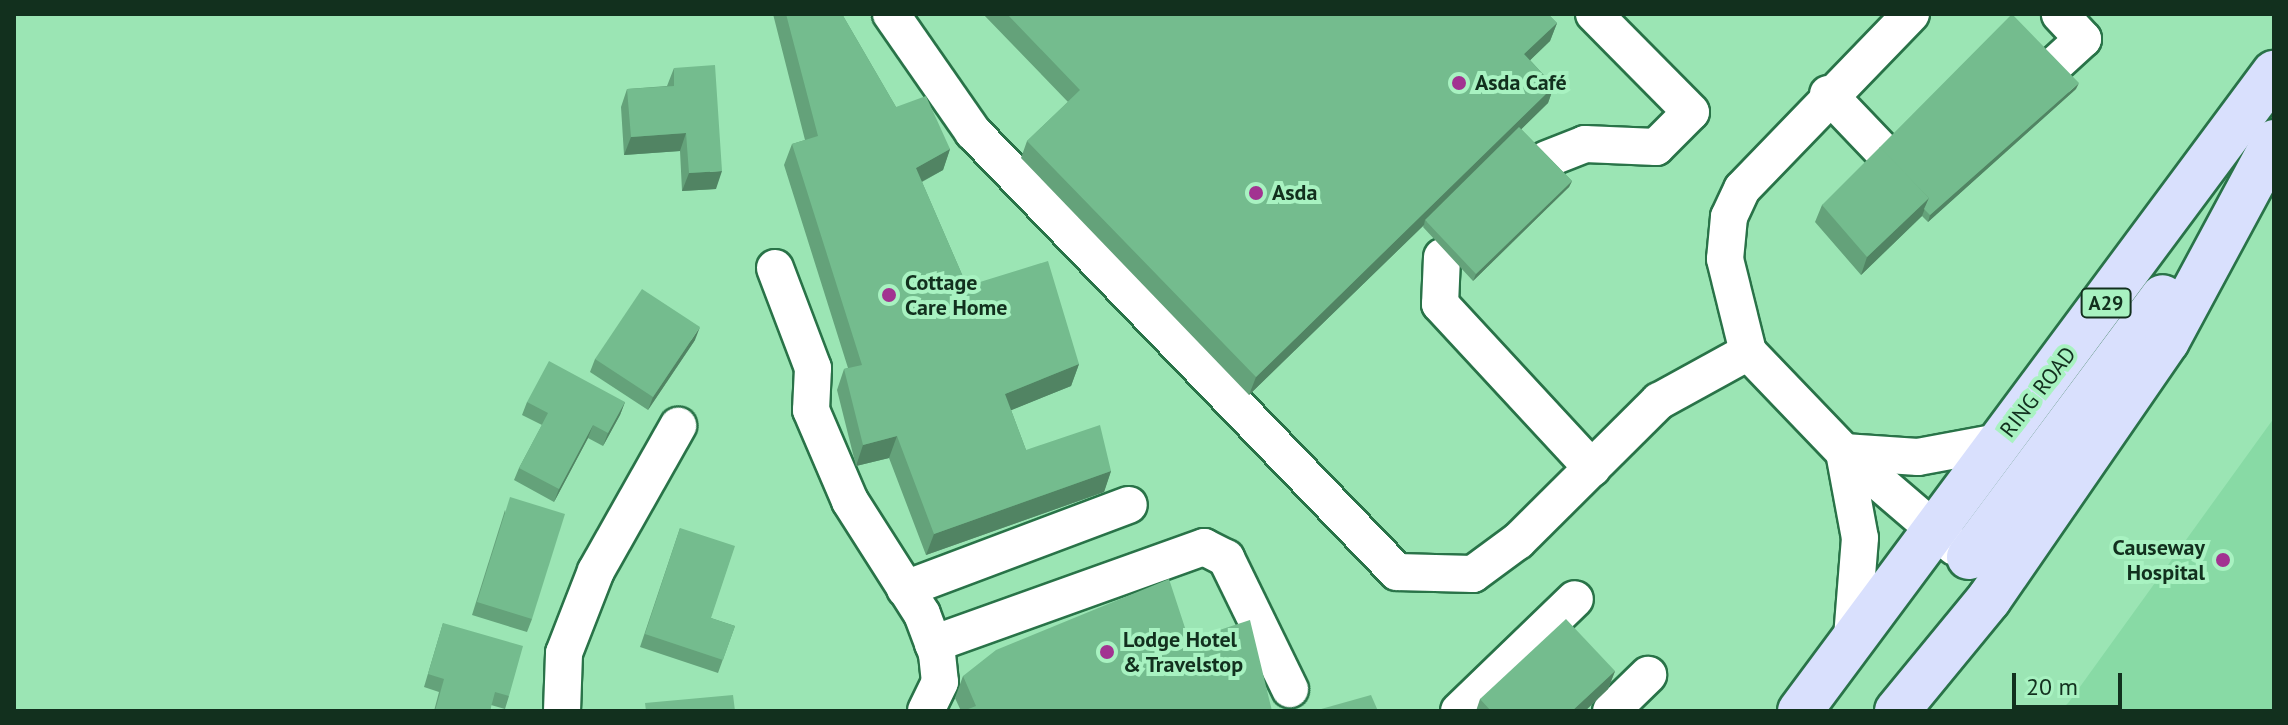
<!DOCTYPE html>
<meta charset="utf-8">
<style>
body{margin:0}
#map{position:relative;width:2288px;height:725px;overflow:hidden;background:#9be5b4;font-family:"PT Sans",sans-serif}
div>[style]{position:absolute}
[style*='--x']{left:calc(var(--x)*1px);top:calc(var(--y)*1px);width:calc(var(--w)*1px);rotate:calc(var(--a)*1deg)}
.built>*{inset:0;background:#88daa5}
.roads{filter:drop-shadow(2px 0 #297348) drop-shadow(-2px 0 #297348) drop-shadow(0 2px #297348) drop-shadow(0 -2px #297348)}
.minor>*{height:36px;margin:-18px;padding:0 18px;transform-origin:18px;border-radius:18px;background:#fff}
.major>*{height:44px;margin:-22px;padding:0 22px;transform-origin:22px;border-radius:22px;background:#d9e0fd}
.wall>*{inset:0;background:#64a27a}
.shaded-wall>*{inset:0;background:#518463}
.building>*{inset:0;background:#74bc8e}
.dots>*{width:22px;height:22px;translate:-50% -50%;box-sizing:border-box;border:4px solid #a8f2c1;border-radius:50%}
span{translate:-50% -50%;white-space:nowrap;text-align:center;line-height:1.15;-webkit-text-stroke:8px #a8f2c1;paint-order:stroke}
.shield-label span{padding:2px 6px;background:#a8f2c1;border:2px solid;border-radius:6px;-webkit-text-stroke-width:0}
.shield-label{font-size:20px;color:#12301e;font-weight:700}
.poi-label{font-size:22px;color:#12301e;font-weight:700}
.left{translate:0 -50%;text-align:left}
.right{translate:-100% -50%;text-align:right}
.street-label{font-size:22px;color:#12301e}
.frame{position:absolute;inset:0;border:16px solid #12301e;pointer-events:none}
.scale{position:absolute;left:2012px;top:673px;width:110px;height:36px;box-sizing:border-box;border:4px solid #12301e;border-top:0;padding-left:10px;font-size:24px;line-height:28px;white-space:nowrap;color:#12301e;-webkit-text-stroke:6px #a8f2c1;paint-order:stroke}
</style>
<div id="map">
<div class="built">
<i style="clip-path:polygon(2274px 418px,2274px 711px,2060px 711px,2069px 702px)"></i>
</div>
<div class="roads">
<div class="minor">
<i style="--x:891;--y:14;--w:144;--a:55.2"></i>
<i style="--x:973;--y:132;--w:611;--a:46.06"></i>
<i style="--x:1397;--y:572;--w:76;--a:1.5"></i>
<i style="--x:1473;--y:574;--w:56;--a:-36.3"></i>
<i style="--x:1518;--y:541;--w:199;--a:-44.8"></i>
<i style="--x:1659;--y:401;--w:102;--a:-28.8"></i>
<i style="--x:1911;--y:14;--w:243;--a:134"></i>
<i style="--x:1742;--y:189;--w:31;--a:115"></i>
<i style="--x:1729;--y:217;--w:42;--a:95.4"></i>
<i style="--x:1725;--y:259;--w:96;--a:76.1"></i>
<i style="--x:1748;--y:352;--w:139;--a:46.2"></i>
<i style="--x:1844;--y:452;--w:146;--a:40.6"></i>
<i style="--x:2024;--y:93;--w:80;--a:-42.5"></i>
<i style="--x:2083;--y:39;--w:34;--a:-133"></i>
<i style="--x:1828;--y:94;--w:122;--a:46.3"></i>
<i style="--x:1547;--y:159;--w:41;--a:-21.5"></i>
<i style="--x:1585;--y:144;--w:71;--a:2.4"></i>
<i style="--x:1656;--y:147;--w:49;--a:-45"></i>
<i style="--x:1691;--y:112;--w:138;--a:-134.7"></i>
<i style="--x:1442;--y:257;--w:47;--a:92.4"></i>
<i style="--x:1440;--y:304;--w:224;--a:47.2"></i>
<i style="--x:775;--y:268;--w:107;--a:69.2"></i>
<i style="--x:813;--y:368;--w:42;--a:92.7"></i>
<i style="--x:811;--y:410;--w:99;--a:66.8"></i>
<i style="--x:850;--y:501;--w:134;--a:57.5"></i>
<i style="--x:922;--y:614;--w:43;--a:69.4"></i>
<i style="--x:937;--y:654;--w:28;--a:84"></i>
<i style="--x:940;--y:682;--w:32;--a:116"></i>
<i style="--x:1844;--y:452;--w:87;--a:79.5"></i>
<i style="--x:1860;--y:538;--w:100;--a:94.6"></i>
<i style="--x:1844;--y:452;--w:74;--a:3.9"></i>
<i style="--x:1918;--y:457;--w:82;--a:-10.5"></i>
<i style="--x:905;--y:589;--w:239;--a:-20.6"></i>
<i style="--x:933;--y:644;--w:288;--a:-19.7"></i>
<i style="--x:1204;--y:547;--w:25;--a:27"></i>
<i style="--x:1226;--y:558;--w:146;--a:64"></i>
<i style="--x:562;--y:711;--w:58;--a:-88"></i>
<i style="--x:564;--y:653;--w:88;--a:-68.7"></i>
<i style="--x:596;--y:571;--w:167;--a:-60.5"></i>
<i style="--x:1459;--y:711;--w:161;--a:-44"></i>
<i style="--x:1611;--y:711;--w:52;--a:-44.2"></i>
</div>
<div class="major">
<i style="--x:1969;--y:557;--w:324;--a:-53.3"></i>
<i style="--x:1800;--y:711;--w:795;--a:-53.39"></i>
<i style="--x:1897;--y:711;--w:145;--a:-50.6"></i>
<i style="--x:1989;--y:599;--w:313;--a:-55.4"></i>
<i style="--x:2167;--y:341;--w:226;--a:-61.7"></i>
</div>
</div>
<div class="wall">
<i style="clip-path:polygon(773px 14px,842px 14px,896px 107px,950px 149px,943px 170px,922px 182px,967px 286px,1079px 364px,1071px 386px,1011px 410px,1026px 450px,1111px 471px,1104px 492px,926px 555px,889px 458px,856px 466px,837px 390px,844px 369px,848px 368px,784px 165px,792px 144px,805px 140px)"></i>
<i style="clip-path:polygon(983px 14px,1548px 14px,1557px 23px,1550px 41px,1530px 60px,1554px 86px,1548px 103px,1521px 129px,1572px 181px,1569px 187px,1473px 281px,1423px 227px,1424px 225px,1249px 395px,1021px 158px,1027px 141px,1068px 102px)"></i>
<i style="clip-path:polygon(674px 68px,716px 189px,682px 191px,680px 151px,624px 155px,621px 107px,627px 89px,667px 86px)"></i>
<i style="clip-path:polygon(2076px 89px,1928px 222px,1922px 216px,1861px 275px,1815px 222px,1822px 205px)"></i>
<i style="clip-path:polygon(695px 340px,648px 410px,590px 372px,595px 359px)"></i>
<i style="clip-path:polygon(527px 402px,625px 402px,620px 415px,603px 446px,588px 438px,554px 502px,514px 480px,519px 468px,542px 425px,522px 415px)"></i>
<i style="clip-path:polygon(505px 510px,532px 619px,527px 632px,472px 615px)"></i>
<i style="clip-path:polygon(680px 528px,711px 618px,735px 626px,718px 673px,640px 647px)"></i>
<i style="clip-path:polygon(443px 623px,509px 696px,505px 709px,491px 705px,490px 711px,434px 711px,439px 692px,424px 687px)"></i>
<i style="clip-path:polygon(1189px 640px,1272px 711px,961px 711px,955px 698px,963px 676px)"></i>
<i style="clip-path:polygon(1615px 671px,1608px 689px,1585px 711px,1476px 711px,1480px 699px)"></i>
</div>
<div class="shaded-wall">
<i style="clip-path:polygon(1557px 23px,1550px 41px,1518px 72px,1524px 54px)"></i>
<i style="clip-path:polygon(2079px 83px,2076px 89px,1928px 222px,1930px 215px)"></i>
<i style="clip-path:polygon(1554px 86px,1548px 103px,1427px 222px,1425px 220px,1424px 225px,1249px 395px,1256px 377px)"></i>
<i style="clip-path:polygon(686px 133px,680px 151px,624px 155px,631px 137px)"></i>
<i style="clip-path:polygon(950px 149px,943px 170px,908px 189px,916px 168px)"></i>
<i style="clip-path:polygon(722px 171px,716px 189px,682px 191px,689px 173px)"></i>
<i style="clip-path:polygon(1572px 181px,1569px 187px,1473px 281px,1476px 274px)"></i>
<i style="clip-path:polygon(1929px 198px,1922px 216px,1861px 275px,1867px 257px)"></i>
<i style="clip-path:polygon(700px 327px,695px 340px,648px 410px,653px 397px)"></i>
<i style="clip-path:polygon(1079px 364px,1071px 386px,997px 416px,1005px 394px)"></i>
<i style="clip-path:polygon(625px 402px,620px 415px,603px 446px,608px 433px)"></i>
<i style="clip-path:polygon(593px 425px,588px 438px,554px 502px,559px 489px)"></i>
<i style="clip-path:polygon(897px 436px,889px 458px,856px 466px,863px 445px)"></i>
<i style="clip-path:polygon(1111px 471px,1104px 492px,926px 555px,934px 534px)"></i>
<i style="clip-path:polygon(1615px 671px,1608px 689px,1585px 711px,1572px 711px)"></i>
</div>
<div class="building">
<i style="clip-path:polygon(786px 14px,842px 14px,896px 107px,926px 96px,950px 149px,916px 168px,967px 286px,1048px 261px,1079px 364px,1005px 394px,1026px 450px,1100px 425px,1111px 471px,934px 534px,897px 436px,863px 445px,844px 369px,862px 365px,792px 144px,818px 136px)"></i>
<i style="clip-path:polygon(1007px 14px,1548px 14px,1557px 23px,1524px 54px,1554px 86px,1256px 377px,1027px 141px,1080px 90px)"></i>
<i style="clip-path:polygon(2012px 14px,2079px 83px,1930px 215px,1924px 209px,1929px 198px,1879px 148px)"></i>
<i style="clip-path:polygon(715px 65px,722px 171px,689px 173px,686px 133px,631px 137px,627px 89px,674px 86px,674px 68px)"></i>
<i style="clip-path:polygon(1519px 127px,1572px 181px,1476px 274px,1425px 220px)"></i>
<i style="clip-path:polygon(1880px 147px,1929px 198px,1867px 257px,1822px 205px)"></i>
<i style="clip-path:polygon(642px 289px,700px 327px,653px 397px,595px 359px)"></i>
<i style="clip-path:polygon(549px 361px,625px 402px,608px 433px,593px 425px,559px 489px,519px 468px,548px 413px,527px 402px)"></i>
<i style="clip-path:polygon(510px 497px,565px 514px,532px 619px,477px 602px)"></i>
<i style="clip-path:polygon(680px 528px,735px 546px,711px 618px,735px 626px,723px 660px,645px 634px)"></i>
<i style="clip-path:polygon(1169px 579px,1189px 640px,1250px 620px,1272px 711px,963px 711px,976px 706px,963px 676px,996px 650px)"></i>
<i style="clip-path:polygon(1566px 619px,1615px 671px,1572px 711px,1491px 711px,1480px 699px)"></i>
<i style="clip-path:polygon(443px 623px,523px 646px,509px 696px,495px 692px,490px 711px,435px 711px,444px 679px,428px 674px)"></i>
<i style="clip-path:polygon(733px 695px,735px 711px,646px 711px,645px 703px)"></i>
<i style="clip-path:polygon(1371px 695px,1378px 711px,1314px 711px)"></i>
</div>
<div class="dots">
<i style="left:1459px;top:83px;background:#a23391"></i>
<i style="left:1256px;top:193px;background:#a23391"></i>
<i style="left:889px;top:295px;background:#a23391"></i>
<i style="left:2223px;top:560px;background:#a23391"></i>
<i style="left:1107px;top:652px;background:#a23391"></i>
</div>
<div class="shield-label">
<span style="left:2106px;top:303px">A29</span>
</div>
<div class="poi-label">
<span class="left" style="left:1475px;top:83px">Asda Café</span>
<span class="left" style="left:1272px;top:193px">Asda</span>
<span class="left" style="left:905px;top:295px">Cottage<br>Care Home</span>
<span class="right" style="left:2205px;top:560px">Causeway<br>Hospital</span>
<span class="left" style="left:1123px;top:652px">Lodge Hotel<br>&amp; Travelstop</span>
</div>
<div class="street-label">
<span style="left:2038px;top:392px;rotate:-52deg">RING ROAD</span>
</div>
<div class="frame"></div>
<div class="scale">20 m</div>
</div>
